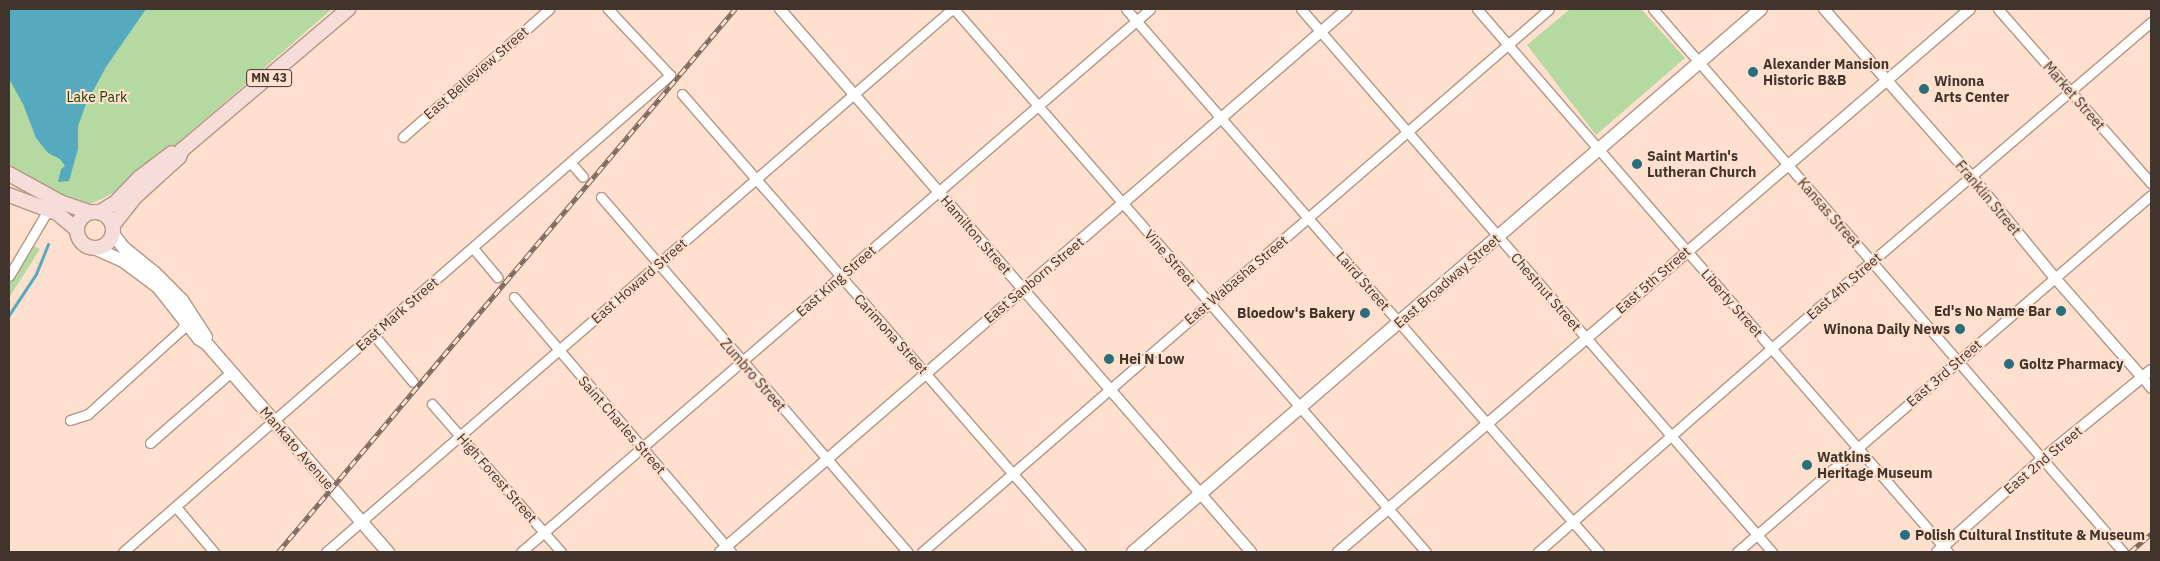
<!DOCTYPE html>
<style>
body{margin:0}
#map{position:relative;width:2160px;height:561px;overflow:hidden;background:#ffdfcd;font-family:"IBM Plex Sans",sans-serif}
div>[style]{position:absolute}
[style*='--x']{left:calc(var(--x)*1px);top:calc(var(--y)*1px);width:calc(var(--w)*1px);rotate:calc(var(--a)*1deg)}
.green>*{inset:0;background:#b5daa1}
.water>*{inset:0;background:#55aabf}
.stream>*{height:2.5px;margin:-1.25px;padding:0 1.25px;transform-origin:1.25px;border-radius:1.25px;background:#55aabf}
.roads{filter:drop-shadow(1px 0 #b39685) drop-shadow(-1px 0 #b39685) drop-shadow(0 1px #b39685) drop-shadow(0 -1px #b39685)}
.minor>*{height:9px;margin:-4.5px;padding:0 4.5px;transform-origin:4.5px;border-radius:4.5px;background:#fff}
.tertiary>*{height:10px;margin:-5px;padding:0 5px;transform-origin:5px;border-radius:5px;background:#fff}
.secondary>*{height:12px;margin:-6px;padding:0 6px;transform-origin:6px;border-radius:6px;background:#fff}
.primary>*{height:14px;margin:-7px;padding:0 7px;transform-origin:7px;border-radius:7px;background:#f7ddda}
.primary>.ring{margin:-7px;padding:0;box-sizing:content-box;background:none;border:14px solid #f7ddda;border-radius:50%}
.rail>*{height:4.5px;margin-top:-2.25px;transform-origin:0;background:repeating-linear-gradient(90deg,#ffdfcd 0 8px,#7c695f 0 16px);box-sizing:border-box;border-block:1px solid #7c695f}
.dots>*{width:14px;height:14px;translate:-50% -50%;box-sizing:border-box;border:2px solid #ffdfcd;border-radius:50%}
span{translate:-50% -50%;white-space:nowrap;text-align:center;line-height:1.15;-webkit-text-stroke:4px #ffdfcd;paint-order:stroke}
.shield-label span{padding:1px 4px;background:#ffdfcd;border:1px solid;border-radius:4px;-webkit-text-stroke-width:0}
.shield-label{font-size:12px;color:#40342d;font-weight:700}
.poi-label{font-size:14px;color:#40342d;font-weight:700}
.left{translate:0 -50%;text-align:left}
.right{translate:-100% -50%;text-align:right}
.street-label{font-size:14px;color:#40342d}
.park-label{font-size:14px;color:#204104}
.frame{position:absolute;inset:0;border:10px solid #40342d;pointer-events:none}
</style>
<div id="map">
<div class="green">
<i style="clip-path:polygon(9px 9px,332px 9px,158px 160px,129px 182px,106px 197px,90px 204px,72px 202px,45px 190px,9px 166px)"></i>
<i style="clip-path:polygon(1570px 9px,1641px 9px,1685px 58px,1596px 135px,1527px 45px)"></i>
<i style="clip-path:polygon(34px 246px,40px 249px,9px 298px,9px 284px)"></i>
</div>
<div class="water">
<i style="clip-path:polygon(9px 9px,146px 9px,106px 67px,86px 104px,78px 126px,78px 149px,69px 181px,58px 182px,61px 169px,65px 166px,60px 159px,48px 153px,36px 138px,23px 104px,9px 79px)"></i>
</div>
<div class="stream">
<i style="--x:9;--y:315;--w:49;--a:-56.6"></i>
<i style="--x:36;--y:274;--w:32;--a:-68"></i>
</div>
<div class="roads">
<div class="minor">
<i style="--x:954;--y:9;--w:719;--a:49"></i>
<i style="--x:1126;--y:9;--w:720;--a:48.94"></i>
<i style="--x:1301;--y:9;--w:719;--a:49.06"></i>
<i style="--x:1477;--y:9;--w:719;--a:49.06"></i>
<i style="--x:1653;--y:9;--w:718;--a:49.12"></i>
<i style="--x:1998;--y:9;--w:232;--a:48.7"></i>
<i style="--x:682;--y:94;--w:607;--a:48.94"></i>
<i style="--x:403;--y:137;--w:194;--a:-41.2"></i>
<i style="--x:571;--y:163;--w:18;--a:49"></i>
<i style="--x:601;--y:197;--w:469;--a:49.2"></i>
<i style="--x:473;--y:248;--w:38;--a:50"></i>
<i style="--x:9;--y:276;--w:77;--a:-59.4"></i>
<i style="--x:514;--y:297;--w:335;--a:49.6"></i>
<i style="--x:373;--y:334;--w:62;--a:50.2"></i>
<i style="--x:2142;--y:377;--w:14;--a:51"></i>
<i style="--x:432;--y:404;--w:196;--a:48.9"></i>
<i style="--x:70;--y:420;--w:19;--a:-18"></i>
<i style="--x:88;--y:414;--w:125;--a:-42.1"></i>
<i style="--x:181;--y:330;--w:9;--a:-58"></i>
<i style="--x:150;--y:443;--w:108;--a:-41.2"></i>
<i style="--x:176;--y:507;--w:59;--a:49.8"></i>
<i style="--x:123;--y:552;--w:726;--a:-41.09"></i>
<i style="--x:670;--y:75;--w:91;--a:-133.2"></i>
<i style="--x:326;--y:552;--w:829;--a:-40.94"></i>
<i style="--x:521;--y:552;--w:831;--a:-40.8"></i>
<i style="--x:922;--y:552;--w:829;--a:-40.89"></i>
<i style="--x:1538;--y:552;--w:442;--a:-41.1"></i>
<i style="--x:1871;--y:262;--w:369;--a:-40.6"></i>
<i style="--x:1737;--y:552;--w:547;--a:-40.77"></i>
</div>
<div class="tertiary">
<i style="--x:780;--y:9;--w:719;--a:49.06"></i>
<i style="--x:1824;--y:9;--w:224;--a:48.6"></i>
<i style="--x:1972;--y:177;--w:131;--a:50.6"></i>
<i style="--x:2055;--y:278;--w:132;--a:48.7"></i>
<i style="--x:720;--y:552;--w:829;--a:-40.89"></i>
<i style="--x:1338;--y:552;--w:833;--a:-40.67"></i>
<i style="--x:1937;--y:552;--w:140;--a:-41.5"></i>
<i style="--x:2042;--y:459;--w:141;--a:-39.2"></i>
</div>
<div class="secondary">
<i style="--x:113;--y:234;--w:18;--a:52"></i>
<i style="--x:124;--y:248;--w:40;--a:39"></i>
<i style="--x:155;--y:273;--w:38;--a:45"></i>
<i style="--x:182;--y:300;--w:44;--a:57"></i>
<i style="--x:94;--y:248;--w:32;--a:24"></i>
<i style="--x:123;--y:261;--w:44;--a:36.6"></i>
<i style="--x:158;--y:287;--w:66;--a:51.7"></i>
<i style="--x:199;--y:339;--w:9;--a:32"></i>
<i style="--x:207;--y:344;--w:276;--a:49"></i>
<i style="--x:1133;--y:552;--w:830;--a:-40.85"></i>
</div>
<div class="primary">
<i style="--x:9;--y:174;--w:58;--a:28.8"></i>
<i style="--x:60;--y:202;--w:31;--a:19"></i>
<i style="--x:9;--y:195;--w:51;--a:20.6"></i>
<i style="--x:57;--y:213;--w:26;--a:40"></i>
<i class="ring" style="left:77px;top:212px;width:22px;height:22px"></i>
<i style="--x:100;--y:212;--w:17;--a:-31"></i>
<i style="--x:115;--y:203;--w:35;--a:-46"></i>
<i style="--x:139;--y:178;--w:41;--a:-37.1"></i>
<i style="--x:113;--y:225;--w:37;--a:-52"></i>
<i style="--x:136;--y:196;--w:58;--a:-42.2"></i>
<i style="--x:179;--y:157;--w:8;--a:-67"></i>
<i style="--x:182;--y:150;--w:218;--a:-40.3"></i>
</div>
</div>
<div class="rail">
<i style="--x:278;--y:552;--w:710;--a:-49.92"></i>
<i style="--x:2130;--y:552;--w:28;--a:-41"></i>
</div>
<div class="dots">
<i style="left:1753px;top:72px;background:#286e7c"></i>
<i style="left:1924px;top:89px;background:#286e7c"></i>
<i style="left:1637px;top:164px;background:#286e7c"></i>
<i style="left:2061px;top:311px;background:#286e7c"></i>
<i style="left:1365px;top:313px;background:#286e7c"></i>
<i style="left:1960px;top:329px;background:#286e7c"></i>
<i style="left:1109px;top:359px;background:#286e7c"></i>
<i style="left:2009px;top:364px;background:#286e7c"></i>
<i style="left:1807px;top:465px;background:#286e7c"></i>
<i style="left:1905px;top:535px;background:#286e7c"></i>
</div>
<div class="shield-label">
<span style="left:269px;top:78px">MN 43</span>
</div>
<div class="poi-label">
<span class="left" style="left:1763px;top:72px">Alexander Mansion<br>Historic B&amp;B</span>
<span class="left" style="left:1934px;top:89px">Winona<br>Arts Center</span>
<span class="left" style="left:1647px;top:164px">Saint Martin's<br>Lutheran Church</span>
<span class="right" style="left:2051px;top:311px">Ed's No Name Bar</span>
<span class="right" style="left:1355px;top:313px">Bloedow's Bakery</span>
<span class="right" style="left:1950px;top:329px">Winona Daily News</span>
<span class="left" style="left:1119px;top:359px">Hei N Low</span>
<span class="left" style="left:2019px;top:364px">Goltz Pharmacy</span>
<span class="left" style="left:1817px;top:465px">Watkins<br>Heritage Museum</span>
<span class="left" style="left:1915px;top:535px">Polish Cultural Institute &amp; Museum</span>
</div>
<div class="street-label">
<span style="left:476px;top:73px;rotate:-41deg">East Belleview Street</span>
<span style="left:2074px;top:96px;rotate:49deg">Market Street</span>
<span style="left:1988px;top:198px;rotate:50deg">Franklin Street</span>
<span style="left:1829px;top:213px;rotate:49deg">Kansas Street</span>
<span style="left:976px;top:235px;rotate:49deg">Hamilton Street</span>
<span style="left:1170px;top:258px;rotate:49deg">Vine Street</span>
<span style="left:1034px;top:280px;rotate:-40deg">East Sanborn Street</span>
<span style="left:1236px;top:280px;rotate:-40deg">East Wabasha Street</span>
<span style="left:1653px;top:280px;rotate:-41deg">East 5th Street</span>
<span style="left:639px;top:281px;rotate:-41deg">East Howard Street</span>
<span style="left:836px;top:281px;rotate:-41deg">East King Street</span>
<span style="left:1363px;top:281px;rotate:49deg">Laird Street</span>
<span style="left:1447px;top:281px;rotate:-41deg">East Broadway Street</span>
<span style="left:1844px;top:286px;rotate:-41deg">East 4th Street</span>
<span style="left:1546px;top:292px;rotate:49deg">Chestnut Street</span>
<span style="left:1732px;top:303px;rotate:49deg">Liberty Street</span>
<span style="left:397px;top:314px;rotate:-41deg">East Mark Street</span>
<span style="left:891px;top:334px;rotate:48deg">Carimona Street</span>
<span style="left:1944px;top:373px;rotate:-41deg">East 3rd Street</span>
<span style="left:753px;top:375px;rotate:49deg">Zumbro Street</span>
<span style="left:622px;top:425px;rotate:49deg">Saint Charles Street</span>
<span style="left:297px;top:448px;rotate:49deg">Mankato Avenue</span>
<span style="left:2043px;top:460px;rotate:-40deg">East 2nd Street</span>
<span style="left:497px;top:478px;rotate:49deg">High Forest Street</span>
</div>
<div class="park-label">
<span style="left:97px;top:97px">Lake Park</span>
</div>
<div class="frame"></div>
</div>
